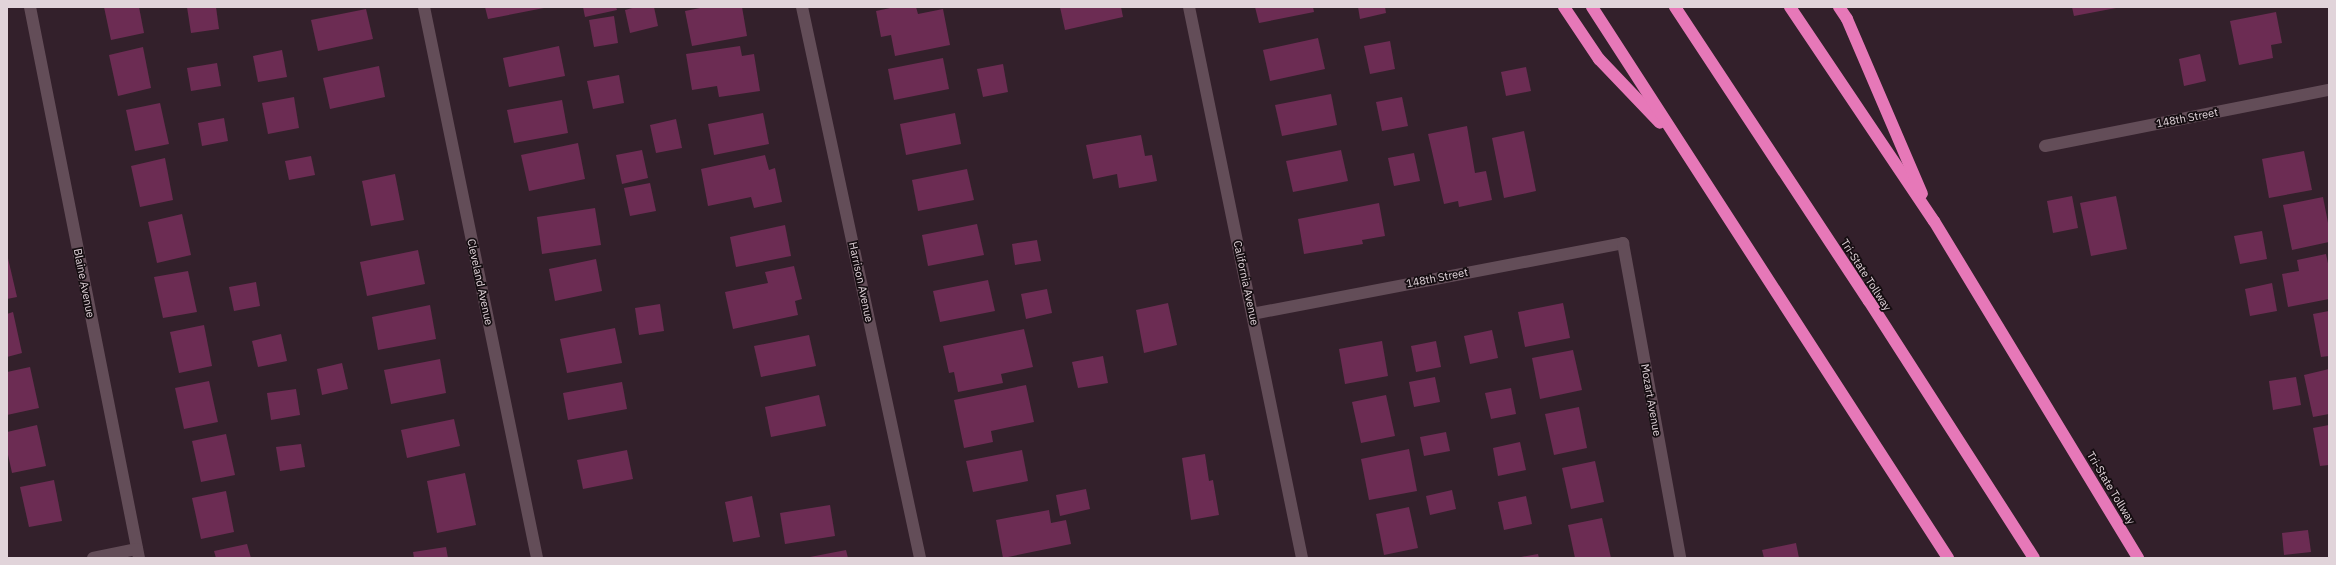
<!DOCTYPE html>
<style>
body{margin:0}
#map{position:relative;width:2336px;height:565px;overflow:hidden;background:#33202b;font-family:"IBM Plex Sans",sans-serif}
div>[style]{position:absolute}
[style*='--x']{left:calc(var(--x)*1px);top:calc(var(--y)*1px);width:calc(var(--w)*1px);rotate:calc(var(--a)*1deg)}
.building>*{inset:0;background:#6c2c53}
.street>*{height:12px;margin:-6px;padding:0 6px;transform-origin:6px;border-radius:6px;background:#634d58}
.highway>*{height:12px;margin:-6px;padding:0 6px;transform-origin:6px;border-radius:6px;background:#e678b8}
span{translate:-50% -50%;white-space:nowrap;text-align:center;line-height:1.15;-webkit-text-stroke:3.5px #150d11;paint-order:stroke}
.street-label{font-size:11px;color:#e1d4da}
.frame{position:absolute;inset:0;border:8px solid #e1d4da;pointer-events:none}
</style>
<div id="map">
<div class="building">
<i style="clip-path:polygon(104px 7px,139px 7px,144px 33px,111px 40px)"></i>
<i style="clip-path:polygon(187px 7px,216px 7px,219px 29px,191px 33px)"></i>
<i style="clip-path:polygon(485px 7px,544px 7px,544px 8px,488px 19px)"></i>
<i style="clip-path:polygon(583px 7px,616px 7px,617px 10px,585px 17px)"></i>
<i style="clip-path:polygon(636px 7px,654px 7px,658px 26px,630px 33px,625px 10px)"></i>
<i style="clip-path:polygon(705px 7px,742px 7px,747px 36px,692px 46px,685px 11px)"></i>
<i style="clip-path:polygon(895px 7px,916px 7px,918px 14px,943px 9px,950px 45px,895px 56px,891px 35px,881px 37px,876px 11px)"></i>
<i style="clip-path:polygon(1060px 7px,1121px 7px,1123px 17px,1065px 30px)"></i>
<i style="clip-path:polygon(1255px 7px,1313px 7px,1314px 12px,1259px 23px)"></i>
<i style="clip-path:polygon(1358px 7px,1385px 7px,1386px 13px,1360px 19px)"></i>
<i style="clip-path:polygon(2072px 7px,2116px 7px,2116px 8px,2074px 16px)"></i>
<i style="clip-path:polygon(366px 9px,373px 39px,318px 51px,311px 20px)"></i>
<i style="clip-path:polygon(2276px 12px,2282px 43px,2271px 45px,2273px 58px,2239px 65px,2230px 21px)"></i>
<i style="clip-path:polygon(614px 16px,618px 43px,594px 47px,589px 20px)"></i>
<i style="clip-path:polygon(1318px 38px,1325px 69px,1270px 81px,1263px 50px)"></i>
<i style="clip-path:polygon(1390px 41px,1395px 69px,1370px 74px,1364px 46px)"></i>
<i style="clip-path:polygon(559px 46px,565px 76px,509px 87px,503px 58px)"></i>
<i style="clip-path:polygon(740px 46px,742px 56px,754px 54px,760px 91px,719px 97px,717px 86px,692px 90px,686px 54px)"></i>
<i style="clip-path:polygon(143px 47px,151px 88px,118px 96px,109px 55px)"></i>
<i style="clip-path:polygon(282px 50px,287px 77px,258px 82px,253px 56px)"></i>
<i style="clip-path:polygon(2200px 54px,2206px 81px,2184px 86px,2179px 59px)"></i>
<i style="clip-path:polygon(943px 58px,949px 89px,894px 100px,888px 69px)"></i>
<i style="clip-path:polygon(217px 63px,221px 86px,191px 91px,187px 68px)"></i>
<i style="clip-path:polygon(1003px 64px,1008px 92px,983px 97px,977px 69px)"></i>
<i style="clip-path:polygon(379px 66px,385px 97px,330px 109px,323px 78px)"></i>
<i style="clip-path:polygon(1526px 67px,1531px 91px,1506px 96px,1501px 72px)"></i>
<i style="clip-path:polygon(619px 75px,624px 103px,593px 109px,587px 81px)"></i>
<i style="clip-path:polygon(1331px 94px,1337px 125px,1282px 136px,1275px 105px)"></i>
<i style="clip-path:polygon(294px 97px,299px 128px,268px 134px,262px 103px)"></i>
<i style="clip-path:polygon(1402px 97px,1408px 126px,1382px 131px,1376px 102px)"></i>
<i style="clip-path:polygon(562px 100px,568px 133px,514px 143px,507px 110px)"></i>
<i style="clip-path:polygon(160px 103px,169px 144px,135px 151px,126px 110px)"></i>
<i style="clip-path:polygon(763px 113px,769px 144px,714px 155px,708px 124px)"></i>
<i style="clip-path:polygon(955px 113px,961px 144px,906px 155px,900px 124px)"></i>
<i style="clip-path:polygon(224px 118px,228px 141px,202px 146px,198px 123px)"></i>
<i style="clip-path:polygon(676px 119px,682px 148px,656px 153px,650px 125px)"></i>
<i style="clip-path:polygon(1467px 126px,1475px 173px,1486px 171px,1492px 200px,1459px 207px,1458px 201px,1444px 204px,1428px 134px)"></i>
<i style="clip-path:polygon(1524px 131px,1536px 191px,1504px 198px,1492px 138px)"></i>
<i style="clip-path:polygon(1141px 135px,1145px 156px,1152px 155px,1157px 181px,1119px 188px,1117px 174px,1093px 179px,1086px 145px)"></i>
<i style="clip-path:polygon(578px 143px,585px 179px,529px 191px,521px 155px)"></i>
<i style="clip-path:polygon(642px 150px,648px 178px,622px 184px,616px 155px)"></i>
<i style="clip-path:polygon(1341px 150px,1348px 181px,1293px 192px,1286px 161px)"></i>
<i style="clip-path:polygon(2304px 151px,2312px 190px,2269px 198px,2262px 159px)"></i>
<i style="clip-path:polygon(1414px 153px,1420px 181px,1394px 186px,1388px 158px)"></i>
<i style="clip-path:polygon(765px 155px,769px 170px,775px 168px,782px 202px,754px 208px,751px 197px,708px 206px,701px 169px)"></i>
<i style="clip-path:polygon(311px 156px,315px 175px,289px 180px,285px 161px)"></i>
<i style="clip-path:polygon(165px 158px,173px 200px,140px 207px,131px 166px)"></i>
<i style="clip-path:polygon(967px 169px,974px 200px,918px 211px,912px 180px)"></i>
<i style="clip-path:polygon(395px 174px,404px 220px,371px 226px,362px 181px)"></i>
<i style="clip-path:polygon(650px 183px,656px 211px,630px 216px,624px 188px)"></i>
<i style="clip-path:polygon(2072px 196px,2078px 228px,2053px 233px,2047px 201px)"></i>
<i style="clip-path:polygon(2116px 196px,2127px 249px,2091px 256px,2080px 203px)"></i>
<i style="clip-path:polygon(2323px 197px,2329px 228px,2329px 242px,2292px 250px,2283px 205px)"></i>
<i style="clip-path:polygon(1379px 203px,1385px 236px,1362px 240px,1363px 244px,1304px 254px,1298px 219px)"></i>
<i style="clip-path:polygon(595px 208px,601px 245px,542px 254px,537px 217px)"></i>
<i style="clip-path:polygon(182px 214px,191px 255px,157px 263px,148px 222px)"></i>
<i style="clip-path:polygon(977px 224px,984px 255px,928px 266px,922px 235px)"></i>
<i style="clip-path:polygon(785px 225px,791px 256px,736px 267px,730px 237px)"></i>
<i style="clip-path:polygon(2262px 231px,2267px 259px,2240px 264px,2234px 236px)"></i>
<i style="clip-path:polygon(1037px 240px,1041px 261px,1015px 265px,1012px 244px)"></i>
<i style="clip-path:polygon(418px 250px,425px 284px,367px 296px,360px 262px)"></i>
<i style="clip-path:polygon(7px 254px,17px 297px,7px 299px)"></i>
<i style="clip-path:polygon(2326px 254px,2329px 268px,2329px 299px,2288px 307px,2282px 274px,2299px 271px,2297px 260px)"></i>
<i style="clip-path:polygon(596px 259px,602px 291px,555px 301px,549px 269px)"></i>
<i style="clip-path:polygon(794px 266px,802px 299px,795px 301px,798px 315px,733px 329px,725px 292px,768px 283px,765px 272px)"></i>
<i style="clip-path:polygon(188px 271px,197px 312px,163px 318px,154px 277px)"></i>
<i style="clip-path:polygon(988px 280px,995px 311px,940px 322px,933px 291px)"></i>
<i style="clip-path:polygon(256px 282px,260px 306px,234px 311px,229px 287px)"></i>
<i style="clip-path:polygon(2272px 283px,2277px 311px,2250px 316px,2245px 289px)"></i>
<i style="clip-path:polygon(1047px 289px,1052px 313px,1026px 319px,1021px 294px)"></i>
<i style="clip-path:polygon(1168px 303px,1177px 345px,1144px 353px,1136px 310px)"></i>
<i style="clip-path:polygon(1563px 303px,1570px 338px,1525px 347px,1518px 312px)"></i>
<i style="clip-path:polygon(660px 304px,664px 331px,639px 335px,635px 308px)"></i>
<i style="clip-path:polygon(430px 305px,436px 339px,378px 350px,372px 317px)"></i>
<i style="clip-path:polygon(2329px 311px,2329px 356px,2321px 357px,2313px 314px)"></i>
<i style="clip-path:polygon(13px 312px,22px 353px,7px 357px,7px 314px)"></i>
<i style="clip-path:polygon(204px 325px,212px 366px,179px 373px,170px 332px)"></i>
<i style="clip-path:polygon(615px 328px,622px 363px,567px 373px,560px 339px)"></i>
<i style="clip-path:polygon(1024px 329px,1033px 367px,1001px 374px,1003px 383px,958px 392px,954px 372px,949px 373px,943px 346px)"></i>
<i style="clip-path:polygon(1492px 330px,1498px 358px,1470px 364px,1464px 336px)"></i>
<i style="clip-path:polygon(281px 334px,287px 361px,258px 367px,252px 341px)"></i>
<i style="clip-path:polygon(809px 335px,816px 366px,761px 377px,754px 346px)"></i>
<i style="clip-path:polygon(1382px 341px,1388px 376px,1345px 384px,1339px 349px)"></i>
<i style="clip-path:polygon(1436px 341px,1441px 367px,1416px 372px,1411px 346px)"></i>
<i style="clip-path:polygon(1573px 350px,1582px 390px,1540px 399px,1532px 358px)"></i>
<i style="clip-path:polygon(1103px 356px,1108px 383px,1078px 388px,1072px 362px)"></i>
<i style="clip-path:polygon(440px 359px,446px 393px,391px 404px,384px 370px)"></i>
<i style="clip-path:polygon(342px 363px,348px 389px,322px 395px,317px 369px)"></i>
<i style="clip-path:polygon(30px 367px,39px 408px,7px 415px,7px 372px)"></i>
<i style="clip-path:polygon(2329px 369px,2329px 414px,2313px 417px,2304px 375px)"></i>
<i style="clip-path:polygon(1435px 377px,1440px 402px,1414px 407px,1409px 382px)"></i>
<i style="clip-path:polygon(2296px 377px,2301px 405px,2273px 410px,2269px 381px)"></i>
<i style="clip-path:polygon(209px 381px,218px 422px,184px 429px,175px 388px)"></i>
<i style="clip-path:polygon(622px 382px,627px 409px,568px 420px,563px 393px)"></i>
<i style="clip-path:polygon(1026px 385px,1034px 422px,991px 431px,993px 442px,964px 448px,954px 400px)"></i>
<i style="clip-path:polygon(1511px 388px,1516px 414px,1491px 419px,1485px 393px)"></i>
<i style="clip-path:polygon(296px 389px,300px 415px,271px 420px,267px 393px)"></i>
<i style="clip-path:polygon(819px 395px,826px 426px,771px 437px,765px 407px)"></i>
<i style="clip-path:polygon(1386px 395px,1395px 436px,1361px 443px,1352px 402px)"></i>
<i style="clip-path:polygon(1579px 407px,1587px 448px,1554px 455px,1545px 414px)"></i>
<i style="clip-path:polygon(454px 419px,460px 446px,407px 458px,401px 430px)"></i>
<i style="clip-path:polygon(37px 425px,46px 466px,12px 473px,7px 450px,7px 432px)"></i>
<i style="clip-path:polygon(2329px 425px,2329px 465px,2320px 466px,2313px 428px)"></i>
<i style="clip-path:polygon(1446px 432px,1450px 451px,1424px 456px,1420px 437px)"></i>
<i style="clip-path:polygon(226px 434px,235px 475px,201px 482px,192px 441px)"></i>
<i style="clip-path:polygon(1520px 442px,1526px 470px,1498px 476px,1493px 448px)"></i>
<i style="clip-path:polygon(301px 444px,305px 467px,280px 471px,276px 447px)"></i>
<i style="clip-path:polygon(1409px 449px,1417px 491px,1369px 500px,1361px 459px)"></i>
<i style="clip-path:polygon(627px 450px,633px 479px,583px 489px,577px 460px)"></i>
<i style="clip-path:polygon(1022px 450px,1028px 481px,973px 492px,966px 461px)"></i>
<i style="clip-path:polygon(1205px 454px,1209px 481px,1213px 480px,1219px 515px,1191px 520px,1182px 458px)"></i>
<i style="clip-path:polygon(1595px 461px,1604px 502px,1571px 509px,1562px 468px)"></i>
<i style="clip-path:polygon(465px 473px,476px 525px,437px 533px,427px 481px)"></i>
<i style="clip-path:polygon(54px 480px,62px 521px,29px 527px,20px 487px)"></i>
<i style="clip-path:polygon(1086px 489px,1090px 509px,1060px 516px,1056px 495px)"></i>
<i style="clip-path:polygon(1452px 490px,1456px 509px,1430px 515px,1426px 496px)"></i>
<i style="clip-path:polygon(226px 491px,234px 532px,201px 539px,192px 498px)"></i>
<i style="clip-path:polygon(752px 496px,760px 537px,733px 542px,725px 502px)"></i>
<i style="clip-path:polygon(1526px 496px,1532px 524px,1504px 530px,1498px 502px)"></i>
<i style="clip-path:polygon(830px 505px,835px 536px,785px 544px,780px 513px)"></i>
<i style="clip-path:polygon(1409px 507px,1418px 548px,1384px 555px,1376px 514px)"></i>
<i style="clip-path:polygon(1049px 510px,1051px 523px,1066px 520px,1071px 544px,1003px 558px,996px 520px)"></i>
<i style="clip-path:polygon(1602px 518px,1611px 558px,1575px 558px,1568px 525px)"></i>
<i style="clip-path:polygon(2308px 530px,2311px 552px,2284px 555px,2282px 533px)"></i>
<i style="clip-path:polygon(1796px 543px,1799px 558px,1764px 558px,1762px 550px)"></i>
<i style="clip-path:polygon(247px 544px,251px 558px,216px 558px,214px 551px)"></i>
<i style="clip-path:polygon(446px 547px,448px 558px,414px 558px,413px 552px)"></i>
<i style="clip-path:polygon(846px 550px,848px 558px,810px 558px,810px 557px)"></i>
<i style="clip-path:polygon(1538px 554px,1539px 558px,1521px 558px,1521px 557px)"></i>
</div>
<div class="street">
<i style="--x:30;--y:7;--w:562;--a:78.81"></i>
<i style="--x:424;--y:7;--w:562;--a:78.41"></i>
<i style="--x:802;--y:7;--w:563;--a:77.91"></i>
<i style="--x:1189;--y:7;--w:562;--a:78.41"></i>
<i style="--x:2045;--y:146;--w:289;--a:-11.2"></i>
<i style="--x:1252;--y:314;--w:378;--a:-10.8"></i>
<i style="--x:1623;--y:243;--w:320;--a:79.7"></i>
<i style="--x:93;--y:558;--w:45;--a:-11.6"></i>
</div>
<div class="highway">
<i style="--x:1564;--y:7;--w:63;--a:56.1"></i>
<i style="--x:1599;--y:59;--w:88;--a:46.4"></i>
<i style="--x:1592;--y:7;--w:656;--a:57.13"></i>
<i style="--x:1675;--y:7;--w:352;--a:56.6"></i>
<i style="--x:1869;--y:301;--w:305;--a:57.3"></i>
<i style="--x:1790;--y:7;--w:258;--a:56.1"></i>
<i style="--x:1934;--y:221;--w:394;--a:58.8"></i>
<i style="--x:1839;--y:7;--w:14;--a:56"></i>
<i style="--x:1847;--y:19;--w:190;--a:66.8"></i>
</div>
<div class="street-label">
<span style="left:2187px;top:118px;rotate:-11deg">148th Street</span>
<span style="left:1866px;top:275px;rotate:57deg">Tri-State Tollway</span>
<span style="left:1437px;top:278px;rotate:-11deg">148th Street</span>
<span style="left:480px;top:282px;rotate:78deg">Cleveland Avenue</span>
<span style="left:861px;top:282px;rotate:78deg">Harrison Avenue</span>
<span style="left:84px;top:283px;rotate:79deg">Blaine Avenue</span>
<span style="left:1246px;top:283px;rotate:78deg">California Avenue</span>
<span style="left:1651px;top:400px;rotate:80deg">Mozart Avenue</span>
<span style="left:2111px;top:488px;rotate:59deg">Tri-State Tollway</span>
</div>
<div class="frame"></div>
</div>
